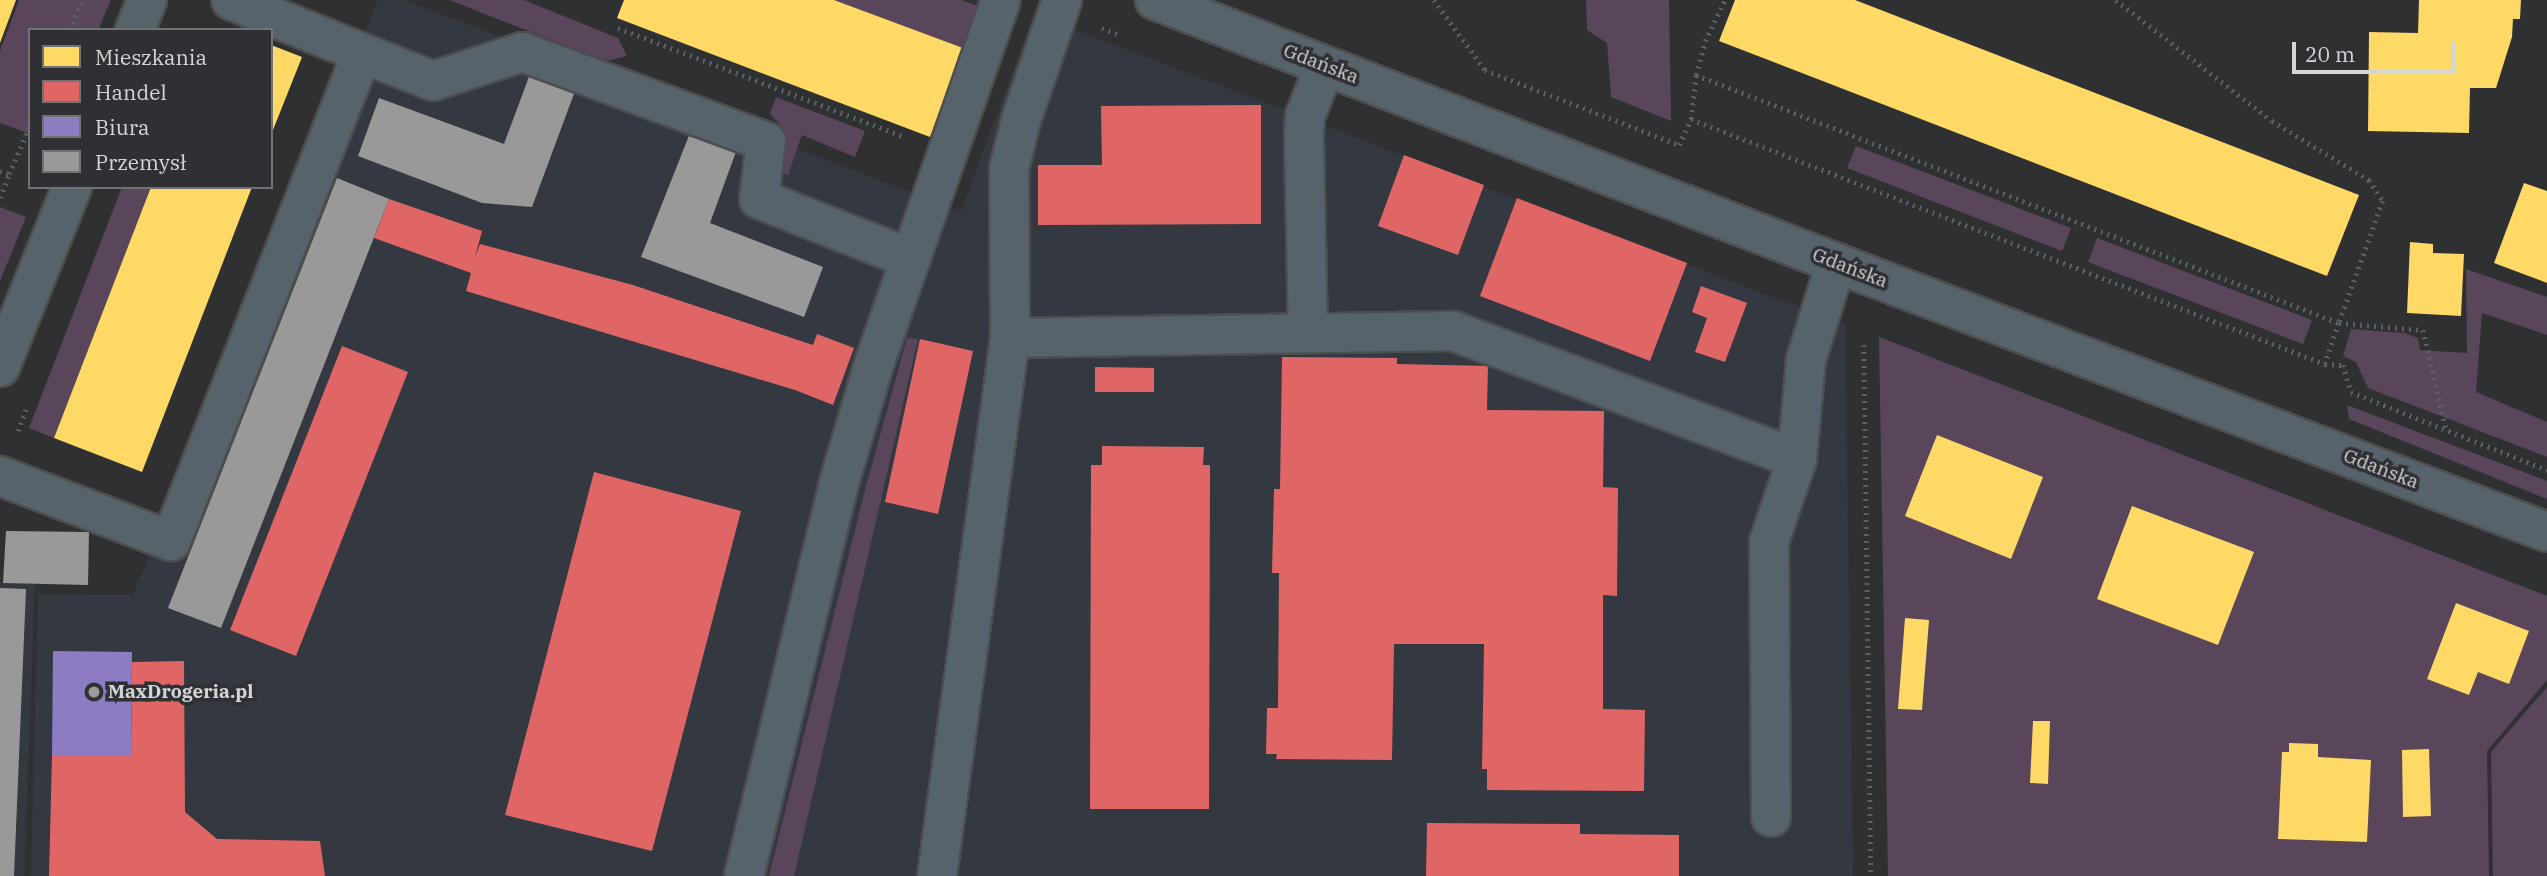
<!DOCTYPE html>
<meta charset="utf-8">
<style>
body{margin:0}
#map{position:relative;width:2547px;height:876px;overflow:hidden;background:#2f3032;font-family:"IBM Plex Serif",serif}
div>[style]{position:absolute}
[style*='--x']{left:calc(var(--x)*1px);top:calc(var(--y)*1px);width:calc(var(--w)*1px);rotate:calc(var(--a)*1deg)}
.built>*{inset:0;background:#343941}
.green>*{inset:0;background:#59465b}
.homes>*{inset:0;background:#ffd966}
.shops>*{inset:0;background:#e06666}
.offices>*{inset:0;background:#8e7cc3}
.industry>*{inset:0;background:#999}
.path>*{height:4.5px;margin-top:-2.25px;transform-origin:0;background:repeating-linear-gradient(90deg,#5a6166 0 2px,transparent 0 7px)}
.roads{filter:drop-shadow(2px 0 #4d4e4f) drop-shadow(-2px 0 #4d4e4f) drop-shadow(0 2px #4d4e4f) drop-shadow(0 -2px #4d4e4f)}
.minor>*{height:38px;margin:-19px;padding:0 19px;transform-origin:19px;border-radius:19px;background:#57636a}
.dots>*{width:19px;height:19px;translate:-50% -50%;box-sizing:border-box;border:4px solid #2e3033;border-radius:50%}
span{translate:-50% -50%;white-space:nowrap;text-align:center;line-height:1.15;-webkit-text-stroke:7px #2e3033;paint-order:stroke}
.street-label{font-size:19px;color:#d3d5d7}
.poi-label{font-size:19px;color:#d3d5d7;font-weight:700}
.left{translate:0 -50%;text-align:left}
.legend{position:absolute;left:28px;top:28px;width:245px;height:161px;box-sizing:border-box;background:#2e3033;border:2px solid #707275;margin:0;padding:9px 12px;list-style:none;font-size:21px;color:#d3d5d7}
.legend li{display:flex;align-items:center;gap:14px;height:35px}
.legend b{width:35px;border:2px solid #707275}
.scale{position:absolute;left:2292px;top:42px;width:163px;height:32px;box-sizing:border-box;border:4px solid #d3d5d7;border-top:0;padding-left:9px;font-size:21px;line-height:24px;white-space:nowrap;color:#d3d5d7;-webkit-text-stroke:5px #2e3033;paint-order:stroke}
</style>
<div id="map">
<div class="built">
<i style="clip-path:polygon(378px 0,404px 0,961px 211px,1034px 14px,1845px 325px,1853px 876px,31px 876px,38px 594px,133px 595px)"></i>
<i style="clip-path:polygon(0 582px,35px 584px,24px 876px,0 876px)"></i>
</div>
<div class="green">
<i style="clip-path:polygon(19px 0,111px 0,98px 30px,30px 30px,30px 134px,0 123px,0 51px)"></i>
<i style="clip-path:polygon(449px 0,524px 0,618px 38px,627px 56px,606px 61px)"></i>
<i style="clip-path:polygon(834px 0,962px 0,978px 6px,963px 48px)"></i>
<i style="clip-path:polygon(1586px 0,1669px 0,1671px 121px,1611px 97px,1607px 43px,1587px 30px)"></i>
<i style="clip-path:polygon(776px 97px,865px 131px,855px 157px,802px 135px,788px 175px,779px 172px,783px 137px,779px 123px,770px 114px)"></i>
<i style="clip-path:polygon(1856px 146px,2071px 228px,2062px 251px,1847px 168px)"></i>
<i style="clip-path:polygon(122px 187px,151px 187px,54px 438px,29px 428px)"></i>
<i style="clip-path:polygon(0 207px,26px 217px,0 281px)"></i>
<i style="clip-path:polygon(2097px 238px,2312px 320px,2303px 344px,2088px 262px)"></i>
<i style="clip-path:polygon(2466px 269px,2547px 297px,2547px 335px,2482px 313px,2476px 392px,2547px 422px,2547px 457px,2368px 388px,2356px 362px,2343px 356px,2351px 329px,2404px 333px,2418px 338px,2420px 350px,2467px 353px)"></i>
<i style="clip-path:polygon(1879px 337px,2547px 596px,2547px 680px,2487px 751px,2489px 876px,1888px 876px)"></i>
<i style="clip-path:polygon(907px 338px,918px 339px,794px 876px,769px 876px,865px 490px)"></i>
<i style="clip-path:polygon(2347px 405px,2547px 481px,2547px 499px,2349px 419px)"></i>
<i style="clip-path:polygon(2547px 687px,2547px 876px,2493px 876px,2491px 752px)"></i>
</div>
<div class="homes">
<i style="clip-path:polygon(0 0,16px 0,0 43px)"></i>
<i style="clip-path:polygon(624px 0,834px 0,963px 48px,930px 137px,617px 18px)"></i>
<i style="clip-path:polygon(1735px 0,1855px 0,2359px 195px,2327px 276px,1719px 41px)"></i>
<i style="clip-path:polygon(2419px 0,2521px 0,2520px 19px,2513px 19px,2512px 37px,2496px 88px,2470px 88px,2469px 133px,2368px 131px,2369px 32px,2418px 33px)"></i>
<i style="clip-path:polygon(271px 45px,302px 57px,271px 135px)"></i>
<i style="clip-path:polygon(2524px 183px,2547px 191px,2547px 283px,2494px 263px)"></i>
<i style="clip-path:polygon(151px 187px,252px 187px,142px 472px,54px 438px)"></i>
<i style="clip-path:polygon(2410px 242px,2433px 244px,2433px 253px,2464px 254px,2461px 316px,2407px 313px)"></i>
<i style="clip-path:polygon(1937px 435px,2043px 477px,2011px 559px,1905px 516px)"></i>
<i style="clip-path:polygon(2132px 506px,2254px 552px,2218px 645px,2097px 599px)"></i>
<i style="clip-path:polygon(2456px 603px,2529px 631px,2509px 684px,2478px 672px,2469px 695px,2427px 679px)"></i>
<i style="clip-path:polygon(1905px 618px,1929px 620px,1922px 710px,1898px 709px)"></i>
<i style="clip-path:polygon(2033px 721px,2050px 721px,2048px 784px,2030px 783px)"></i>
<i style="clip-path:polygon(2289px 743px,2318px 744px,2318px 757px,2371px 760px,2367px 842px,2278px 839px,2282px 752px,2289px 752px)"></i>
<i style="clip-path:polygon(2429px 749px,2431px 816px,2403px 817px,2402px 750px)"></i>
</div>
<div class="shops">
<i style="clip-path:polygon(1261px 105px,1261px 224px,1038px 225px,1038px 165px,1102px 165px,1101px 106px)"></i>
<i style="clip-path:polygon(1404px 155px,1484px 185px,1458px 255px,1378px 226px)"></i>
<i style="clip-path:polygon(1517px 198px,1687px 263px,1650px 361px,1480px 296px)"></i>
<i style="clip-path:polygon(389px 199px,482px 231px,475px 257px,480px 244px,633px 285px,813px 345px,817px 334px,854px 348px,833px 405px,795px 390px,466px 291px,471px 273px,374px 238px)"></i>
<i style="clip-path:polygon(1701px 286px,1747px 303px,1725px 362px,1695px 352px,1707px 318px,1692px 312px)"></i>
<i style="clip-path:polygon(920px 339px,973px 351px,938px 514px,885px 502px)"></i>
<i style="clip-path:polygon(342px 346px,408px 372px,296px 656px,230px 630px)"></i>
<i style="clip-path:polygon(1282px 357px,1397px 358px,1397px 364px,1488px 366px,1487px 410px,1604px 411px,1603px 487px,1618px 488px,1617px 596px,1603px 595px,1603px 709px,1645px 710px,1644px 791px,1487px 790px,1487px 769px,1482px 769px,1484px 644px,1394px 644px,1392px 760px,1276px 759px,1277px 754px,1266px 754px,1267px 708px,1278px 708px,1279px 573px,1272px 573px,1274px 489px,1280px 489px)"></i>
<i style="clip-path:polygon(1095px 367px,1154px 368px,1154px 392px,1095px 392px)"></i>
<i style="clip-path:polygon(1102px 446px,1204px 447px,1203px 465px,1210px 465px,1209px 809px,1090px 809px,1091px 465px,1102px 465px)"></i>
<i style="clip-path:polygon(594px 472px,741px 511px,652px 851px,505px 815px)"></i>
<i style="clip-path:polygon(184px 661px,185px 812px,217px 839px,320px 841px,325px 876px,49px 876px,52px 756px,131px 756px,132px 662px)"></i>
<i style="clip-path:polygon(1427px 823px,1580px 824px,1580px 834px,1679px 835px,1679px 876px,1426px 876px)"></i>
</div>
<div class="offices">
<i style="clip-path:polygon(53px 651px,132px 652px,131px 756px,52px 756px)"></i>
</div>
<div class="industry">
<i style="clip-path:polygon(530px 74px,575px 91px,532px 207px,482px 203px,358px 156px,379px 98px,504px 144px)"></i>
<i style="clip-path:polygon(690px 133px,737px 149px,710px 223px,823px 267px,804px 317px,641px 257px)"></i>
<i style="clip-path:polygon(337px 178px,389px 199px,221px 628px,168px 608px)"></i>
<i style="clip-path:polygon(6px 531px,89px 532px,88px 585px,3px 583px)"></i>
<i style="clip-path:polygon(0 588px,26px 589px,14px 876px,0 876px)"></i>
</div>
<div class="path">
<i style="--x:1434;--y:0;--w:87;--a:53.9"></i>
<i style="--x:1485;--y:70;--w:208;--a:21.1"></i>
<i style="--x:1679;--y:145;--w:29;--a:-65"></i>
<i style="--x:1691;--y:119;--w:44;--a:-83.5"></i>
<i style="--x:1696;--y:75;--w:35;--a:-75"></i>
<i style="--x:1705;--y:41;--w:46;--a:-64"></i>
<i style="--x:2116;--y:0;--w:197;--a:37.8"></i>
<i style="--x:2272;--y:121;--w:114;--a:31.3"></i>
<i style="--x:2369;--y:180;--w:25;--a:56"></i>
<i style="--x:2383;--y:201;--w:130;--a:109.8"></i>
<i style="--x:2339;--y:323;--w:84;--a:4.8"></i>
<i style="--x:2423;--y:330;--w:101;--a:76.8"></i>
<i style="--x:618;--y:28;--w:304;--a:20.8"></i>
<i style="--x:1102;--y:28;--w:19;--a:21"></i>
<i style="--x:70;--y:30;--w:32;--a:-68"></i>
<i style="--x:1696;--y:75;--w:689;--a:21.09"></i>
<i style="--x:2339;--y:323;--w:43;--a:108.9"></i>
<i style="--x:1691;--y:119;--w:680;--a:21.13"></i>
<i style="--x:2325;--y:364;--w:18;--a:3"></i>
<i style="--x:2343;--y:365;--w:28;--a:73"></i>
<i style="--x:2351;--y:392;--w:211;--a:21.7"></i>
<i style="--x:0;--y:171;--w:9;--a:18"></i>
<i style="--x:9;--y:174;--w:53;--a:-66.8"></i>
<i style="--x:0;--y:198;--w:26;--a:-69"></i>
<i style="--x:1864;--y:345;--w:531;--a:89.24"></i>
<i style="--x:18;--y:431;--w:27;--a:-70"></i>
</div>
<div class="roads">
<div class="minor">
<i style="--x:1155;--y:0;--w:730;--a:21.12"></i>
<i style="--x:1836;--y:263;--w:760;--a:20.72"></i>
<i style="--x:135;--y:30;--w:32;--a:-68"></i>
<i style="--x:362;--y:53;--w:76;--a:21.5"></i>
<i style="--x:433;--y:81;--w:94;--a:-18"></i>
<i style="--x:522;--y:52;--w:260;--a:20.2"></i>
<i style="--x:766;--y:142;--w:57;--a:97"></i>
<i style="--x:759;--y:199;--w:163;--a:21.5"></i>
<i style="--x:1308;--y:332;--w:199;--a:-91.2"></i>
<i style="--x:1304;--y:133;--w:17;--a:-87"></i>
<i style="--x:1305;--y:116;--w:54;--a:-68.2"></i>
<i style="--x:1010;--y:338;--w:443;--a:-0.9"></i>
<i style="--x:1453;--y:331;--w:367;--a:20.4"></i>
<i style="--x:0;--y:367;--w:194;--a:-68.2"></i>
<i style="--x:0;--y:476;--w:183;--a:20.8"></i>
<i style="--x:171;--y:541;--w:524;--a:-68.62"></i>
<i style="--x:362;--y:53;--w:141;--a:-158"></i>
<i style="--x:1771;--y:817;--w:275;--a:-90.4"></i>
<i style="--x:1769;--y:542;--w:88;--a:-71.4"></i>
<i style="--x:1797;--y:459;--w:99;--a:-84.8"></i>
<i style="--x:1806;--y:360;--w:102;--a:-72.8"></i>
<i style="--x:744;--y:876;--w:404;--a:-76.4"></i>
<i style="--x:839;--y:483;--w:127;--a:-73.6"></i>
<i style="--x:875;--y:361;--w:382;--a:-70.8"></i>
<i style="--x:937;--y:876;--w:543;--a:-82.27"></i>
<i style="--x:1010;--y:338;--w:169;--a:-90.3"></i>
<i style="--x:1009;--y:169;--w:50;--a:-76.2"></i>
<i style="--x:1021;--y:120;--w:127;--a:-71.1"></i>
</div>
</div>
<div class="dots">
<i style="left:94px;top:692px;background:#9a9b9d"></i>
</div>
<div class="street-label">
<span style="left:1321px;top:64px;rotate:21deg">Gdańska</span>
<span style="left:1850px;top:268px;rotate:21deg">Gdańska</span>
<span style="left:2381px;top:469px;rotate:21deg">Gdańska</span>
</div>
<div class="poi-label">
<span class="left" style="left:108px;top:692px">MaxDrogeria.pl</span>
</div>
<ul class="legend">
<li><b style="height:19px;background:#ffd966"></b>Mieszkania</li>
<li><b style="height:19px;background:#e06666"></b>Handel</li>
<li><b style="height:19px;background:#8e7cc3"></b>Biura</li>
<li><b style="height:19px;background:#999"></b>Przemysł</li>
</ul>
<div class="scale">20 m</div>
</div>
